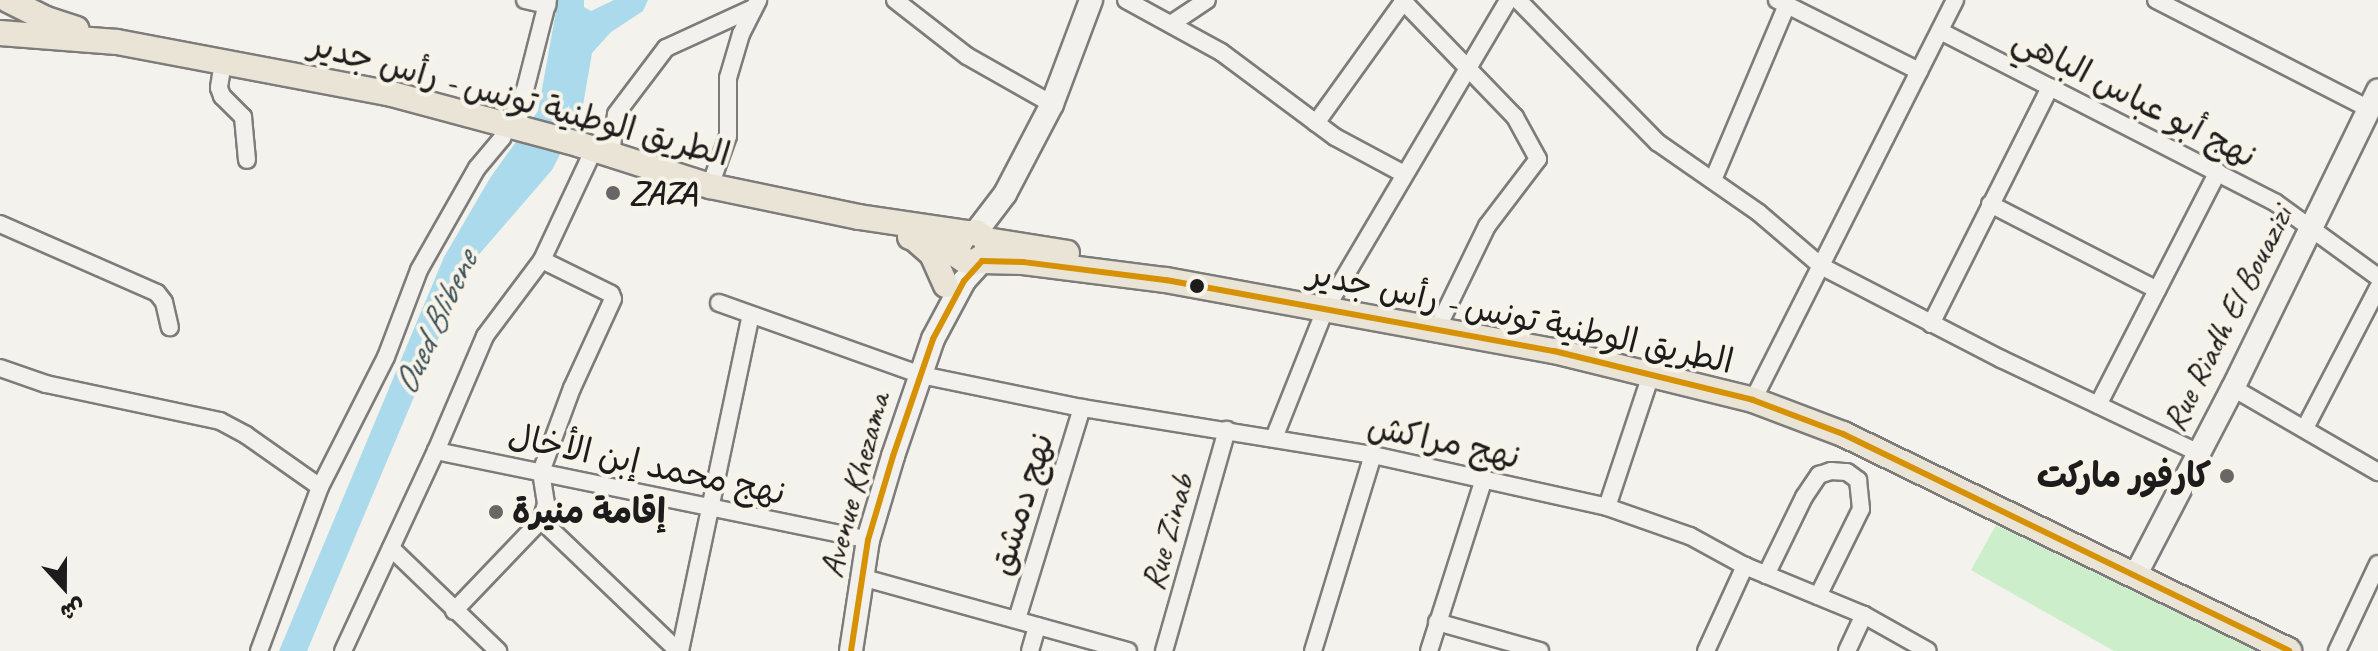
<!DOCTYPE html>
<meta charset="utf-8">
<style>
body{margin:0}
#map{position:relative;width:2378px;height:651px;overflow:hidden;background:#f4f2ec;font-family:Caveat,"Playpen Sans Arabic",sans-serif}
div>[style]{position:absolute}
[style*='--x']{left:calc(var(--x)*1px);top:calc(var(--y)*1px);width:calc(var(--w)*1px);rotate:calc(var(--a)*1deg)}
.green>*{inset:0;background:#cceecb}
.water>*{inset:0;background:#aadaec}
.roads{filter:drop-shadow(2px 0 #7d7c7a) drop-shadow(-2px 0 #7d7c7a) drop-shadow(0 2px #7d7c7a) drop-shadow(0 -2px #7d7c7a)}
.street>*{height:16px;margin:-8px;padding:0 8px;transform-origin:8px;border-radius:8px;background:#f2f1ed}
.secondary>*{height:22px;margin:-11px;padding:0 11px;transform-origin:11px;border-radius:11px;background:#f2f1ed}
.primary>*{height:24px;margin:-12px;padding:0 12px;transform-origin:12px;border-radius:12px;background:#e9e4d6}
.bus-1>*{height:6px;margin:-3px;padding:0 3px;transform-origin:3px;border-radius:3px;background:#d69104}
.dots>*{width:22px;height:22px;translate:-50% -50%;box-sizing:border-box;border:4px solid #f7f3e8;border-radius:50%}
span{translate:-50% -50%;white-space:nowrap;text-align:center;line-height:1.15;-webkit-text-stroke:8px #f7f3e8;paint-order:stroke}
.street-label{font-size:34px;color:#1c1c1c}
.poi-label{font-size:34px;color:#1c1c1c;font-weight:700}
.left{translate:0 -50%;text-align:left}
.right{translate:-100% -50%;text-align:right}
.water-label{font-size:36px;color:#3d525a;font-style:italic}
.north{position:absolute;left:24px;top:547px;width:80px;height:80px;-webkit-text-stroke:6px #f7f3e8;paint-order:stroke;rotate:159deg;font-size:22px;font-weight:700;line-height:32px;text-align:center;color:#1c1c1c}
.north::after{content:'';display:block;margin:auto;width:28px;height:36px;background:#1c1c1c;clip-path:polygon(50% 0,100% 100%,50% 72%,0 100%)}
</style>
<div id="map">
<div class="green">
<i style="clip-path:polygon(1996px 525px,2257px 651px,2114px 651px,1971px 570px)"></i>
</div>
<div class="water">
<i style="clip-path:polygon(558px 0,584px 0,584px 7px,591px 11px,614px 0,648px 0,643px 11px,611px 32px,592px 53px,582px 111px,552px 170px,469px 266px,307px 651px,279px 651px,444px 257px,490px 178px,538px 111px)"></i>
</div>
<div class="roads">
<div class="street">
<i style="--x:525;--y:0;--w:23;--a:13"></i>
<i style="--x:895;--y:0;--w:91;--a:37.9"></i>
<i style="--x:967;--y:56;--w:98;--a:29.5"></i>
<i style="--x:1126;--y:0;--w:108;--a:28.7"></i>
<i style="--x:1221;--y:52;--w:142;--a:36.7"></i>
<i style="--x:1335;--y:137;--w:78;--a:28.2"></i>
<i style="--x:1402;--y:0;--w:163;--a:46"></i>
<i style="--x:1515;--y:117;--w:48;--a:61.3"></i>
<i style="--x:1538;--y:159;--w:84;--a:127.3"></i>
<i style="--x:1487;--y:226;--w:114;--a:115.9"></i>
<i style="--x:1518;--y:0;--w:199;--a:45.6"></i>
<i style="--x:1657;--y:142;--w:124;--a:34.8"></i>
<i style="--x:1759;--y:213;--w:82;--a:40.5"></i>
<i style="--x:1821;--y:266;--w:203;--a:27.3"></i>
<i style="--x:2001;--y:359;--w:217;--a:25.4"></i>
<i style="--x:1777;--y:0;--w:159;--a:26.6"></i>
<i style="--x:2156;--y:0;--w:242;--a:27.1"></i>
<i style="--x:1171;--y:24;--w:43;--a:-33.7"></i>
<i style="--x:1940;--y:31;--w:377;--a:27.1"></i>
<i style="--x:2276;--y:203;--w:126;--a:36"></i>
<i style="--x:223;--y:62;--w:26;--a:99"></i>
<i style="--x:219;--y:88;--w:9;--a:69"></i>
<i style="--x:222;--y:96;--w:30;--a:45"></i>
<i style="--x:243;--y:117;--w:43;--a:84.7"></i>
<i style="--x:1316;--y:123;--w:149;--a:-54.3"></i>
<i style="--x:594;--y:149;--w:123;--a:115.1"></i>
<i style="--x:542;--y:260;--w:77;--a:26.2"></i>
<i style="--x:611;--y:294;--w:5;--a:68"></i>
<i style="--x:613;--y:299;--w:98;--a:114.7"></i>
<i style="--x:572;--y:388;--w:90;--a:110.3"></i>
<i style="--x:541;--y:472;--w:32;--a:81"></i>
<i style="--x:546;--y:504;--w:17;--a:107"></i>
<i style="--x:541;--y:520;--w:190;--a:43.7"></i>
<i style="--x:611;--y:155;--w:41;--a:-83"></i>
<i style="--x:616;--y:114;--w:83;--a:-52.9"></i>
<i style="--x:666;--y:48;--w:94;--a:-24.6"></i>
<i style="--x:1713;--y:180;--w:190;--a:-67.1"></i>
<i style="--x:710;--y:186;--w:53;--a:-70.2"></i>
<i style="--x:728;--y:136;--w:58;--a:-90"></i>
<i style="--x:728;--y:78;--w:46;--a:-73.5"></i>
<i style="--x:741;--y:34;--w:38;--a:-63"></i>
<i style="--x:1990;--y:204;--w:188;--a:27.2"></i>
<i style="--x:0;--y:224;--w:171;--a:23.7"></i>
<i style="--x:157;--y:293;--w:11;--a:52"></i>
<i style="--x:164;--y:302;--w:26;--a:77"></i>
<i style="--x:719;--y:303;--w:214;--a:19.6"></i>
<i style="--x:921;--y:375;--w:164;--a:11.6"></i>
<i style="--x:1082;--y:408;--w:295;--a:9.2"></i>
<i style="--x:1373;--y:455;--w:240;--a:12.5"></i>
<i style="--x:1607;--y:507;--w:88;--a:19.3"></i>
<i style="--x:1690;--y:536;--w:63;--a:28.6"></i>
<i style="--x:1745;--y:566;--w:129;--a:22.4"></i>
<i style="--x:1864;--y:615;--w:73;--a:29.4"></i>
<i style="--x:1931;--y:324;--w:265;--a:-63.3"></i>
<i style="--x:0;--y:368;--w:49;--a:19.2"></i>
<i style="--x:46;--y:384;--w:178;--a:12"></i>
<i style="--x:220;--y:421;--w:30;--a:28"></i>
<i style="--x:246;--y:435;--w:90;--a:35.1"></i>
<i style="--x:2233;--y:388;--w:168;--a:30.1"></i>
<i style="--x:1753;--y:400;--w:448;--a:-63.2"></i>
<i style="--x:2098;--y:405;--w:262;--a:-62.8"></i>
<i style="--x:2305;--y:428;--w:158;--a:-62.5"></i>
<i style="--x:1274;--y:438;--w:138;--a:-68.3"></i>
<i style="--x:1325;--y:310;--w:360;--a:-59.4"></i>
<i style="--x:436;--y:451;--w:125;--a:-66.9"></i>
<i style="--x:485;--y:336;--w:95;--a:-53.1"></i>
<i style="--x:1607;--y:507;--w:139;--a:-71.6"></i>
<i style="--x:391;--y:548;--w:149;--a:43.9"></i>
<i style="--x:1766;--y:575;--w:87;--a:-64"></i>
<i style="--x:1804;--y:497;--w:27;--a:-56"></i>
<i style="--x:1819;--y:475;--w:13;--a:-18"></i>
<i style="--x:1831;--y:471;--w:16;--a:4"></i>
<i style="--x:1847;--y:472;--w:14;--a:36"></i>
<i style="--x:1858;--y:480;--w:29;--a:84"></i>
<i style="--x:1861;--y:509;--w:97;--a:116.3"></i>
<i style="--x:861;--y:577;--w:277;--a:15.5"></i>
<i style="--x:454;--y:611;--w:126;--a:-46.3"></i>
<i style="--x:1017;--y:619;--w:221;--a:-72.9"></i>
<i style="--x:1437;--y:622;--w:107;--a:15.7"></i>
<i style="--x:259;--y:651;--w:175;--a:-69.6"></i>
<i style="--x:320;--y:487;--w:146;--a:-63.1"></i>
<i style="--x:386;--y:357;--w:93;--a:-69.2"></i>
<i style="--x:419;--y:270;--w:117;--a:-60.4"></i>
<i style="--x:477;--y:168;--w:39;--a:-50"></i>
<i style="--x:502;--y:138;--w:53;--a:-64.4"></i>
<i style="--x:525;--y:90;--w:93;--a:-75.7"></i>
<i style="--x:343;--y:651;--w:221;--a:-65.1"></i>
<i style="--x:436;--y:451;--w:441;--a:11.6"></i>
<i style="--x:680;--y:651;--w:343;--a:-78.1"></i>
<i style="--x:1030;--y:651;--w:26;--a:-74"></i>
<i style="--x:1164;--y:651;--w:230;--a:-74.1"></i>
<i style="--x:1313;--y:651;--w:205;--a:-73"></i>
<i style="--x:1429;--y:651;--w:177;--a:-72.3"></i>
<i style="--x:1706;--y:651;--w:94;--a:-65.4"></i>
<i style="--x:1847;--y:651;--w:40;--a:-65"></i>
<i style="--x:2337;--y:651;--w:96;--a:-64.8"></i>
</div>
<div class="secondary">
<i style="--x:976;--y:232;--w:48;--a:-52.7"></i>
<i style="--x:1005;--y:194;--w:102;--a:-62.4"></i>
<i style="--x:1052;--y:104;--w:111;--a:-69.4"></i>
<i style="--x:2135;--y:576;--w:212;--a:-62.5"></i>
<i style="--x:2233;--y:388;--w:331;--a:-64"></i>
<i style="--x:851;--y:651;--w:112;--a:-81.3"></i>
<i style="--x:868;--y:540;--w:88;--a:-73.4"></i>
<i style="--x:893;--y:456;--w:124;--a:-71.1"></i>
<i style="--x:933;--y:339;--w:66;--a:-61.9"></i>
<i style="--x:964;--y:281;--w:27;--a:-48"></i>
</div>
<div class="primary">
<i style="--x:8;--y:0;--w:42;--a:26.6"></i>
<i style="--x:46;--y:19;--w:32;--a:18"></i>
<i style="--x:0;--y:33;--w:117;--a:4.4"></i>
<i style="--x:117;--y:42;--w:276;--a:10.7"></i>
<i style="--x:388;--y:93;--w:197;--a:15"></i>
<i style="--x:578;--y:144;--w:139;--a:17.7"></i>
<i style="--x:710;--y:186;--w:152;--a:11.8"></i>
<i style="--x:859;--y:217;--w:110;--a:8.4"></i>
<i style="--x:910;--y:237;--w:39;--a:18"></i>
<i style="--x:947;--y:249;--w:20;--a:33"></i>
<i style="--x:964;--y:260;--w:9;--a:18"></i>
<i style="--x:973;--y:263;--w:18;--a:-34"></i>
<i style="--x:988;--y:253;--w:14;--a:-98"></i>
<i style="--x:986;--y:239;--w:12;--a:-145"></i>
<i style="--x:976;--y:232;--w:12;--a:166"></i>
<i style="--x:964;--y:235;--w:15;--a:118"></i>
<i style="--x:957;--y:248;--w:9;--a:72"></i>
<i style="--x:987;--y:240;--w:81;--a:9.2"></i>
<i style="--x:917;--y:241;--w:20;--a:41"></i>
<i style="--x:932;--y:254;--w:34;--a:66"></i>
<i style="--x:982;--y:261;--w:41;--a:1.4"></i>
<i style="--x:1023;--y:262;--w:144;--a:7.2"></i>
<i style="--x:1166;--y:280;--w:394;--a:10.4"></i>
<i style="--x:1554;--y:351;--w:205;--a:13.8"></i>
<i style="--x:1753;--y:400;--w:96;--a:20.7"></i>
<i style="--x:1843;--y:434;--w:496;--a:25.9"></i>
</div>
</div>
<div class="bus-1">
<i style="--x:851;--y:651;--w:112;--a:-81.3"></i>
<i style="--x:868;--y:540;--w:88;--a:-73.4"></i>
<i style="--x:893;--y:456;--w:124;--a:-71.1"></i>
<i style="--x:933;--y:339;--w:66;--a:-61.9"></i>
<i style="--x:964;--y:281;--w:27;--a:-48"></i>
<i style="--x:982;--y:261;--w:41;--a:1.4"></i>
<i style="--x:1023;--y:262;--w:144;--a:7.2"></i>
<i style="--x:1166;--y:280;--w:394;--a:10.4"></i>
<i style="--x:1554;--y:351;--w:205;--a:13.8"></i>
<i style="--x:1753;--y:400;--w:96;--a:20.7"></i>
<i style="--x:1843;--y:434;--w:496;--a:25.9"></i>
</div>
<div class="dots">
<i style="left:613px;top:193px;background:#686765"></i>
<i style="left:1197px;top:286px;background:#1c1c1c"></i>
<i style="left:2227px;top:476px;background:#686765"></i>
<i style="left:496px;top:512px;background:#686765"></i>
</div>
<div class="street-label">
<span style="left:2135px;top:97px;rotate:27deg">نهج أبو عباس الباهي</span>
<span style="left:520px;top:99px;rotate:15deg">الطريق الوطنية تونس - رأس جدير</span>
<span style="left:1521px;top:317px;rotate:12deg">الطريق الوطنية تونس - رأس جدير</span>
<span style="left:2227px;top:318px;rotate:-63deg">Rue Riadh El Bouazizi</span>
<span style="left:1444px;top:441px;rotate:12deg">نهج مراكش</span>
<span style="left:647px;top:464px;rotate:12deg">نهج محمد إبن الأخال</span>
<span style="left:854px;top:485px;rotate:-75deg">Avenue Khezama</span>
<span style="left:1021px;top:504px;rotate:-73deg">نهج دمشق</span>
<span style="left:1167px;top:532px;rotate:-74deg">Rue Zinab</span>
</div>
<div class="poi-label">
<span class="left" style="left:629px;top:193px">ZAZA</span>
<span class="right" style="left:2211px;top:476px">كارفور ماركت</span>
<span class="left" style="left:512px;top:512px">إقامة منيرة</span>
</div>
<div class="water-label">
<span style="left:435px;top:323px;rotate:-65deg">Oued Blibene</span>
</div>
<div class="north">ش</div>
</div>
